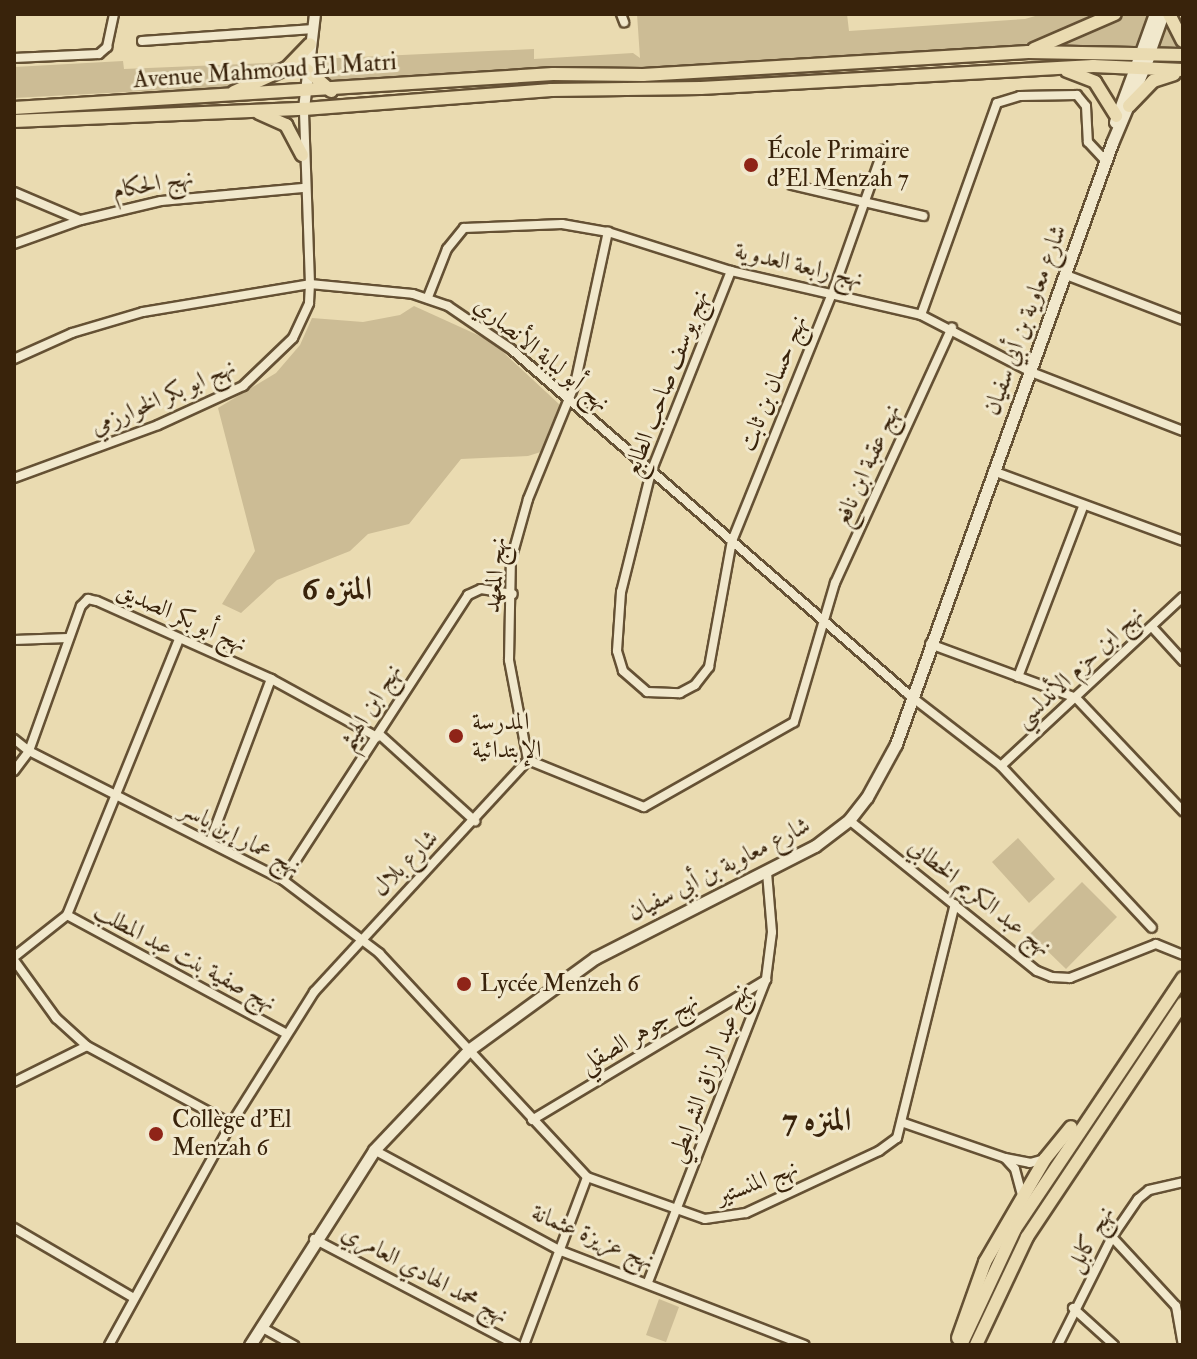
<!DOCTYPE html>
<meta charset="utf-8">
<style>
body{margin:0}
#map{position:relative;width:1197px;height:1359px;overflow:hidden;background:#eadbb1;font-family:"IM FELL Double Pica",Amiri,serif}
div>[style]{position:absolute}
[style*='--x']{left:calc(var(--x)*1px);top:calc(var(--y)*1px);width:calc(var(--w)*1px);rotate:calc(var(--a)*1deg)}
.green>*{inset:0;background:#ccbc95}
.roads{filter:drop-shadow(2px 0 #655134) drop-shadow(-2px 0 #655134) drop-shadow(0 2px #655134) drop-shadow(0 -2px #655134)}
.minor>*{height:8px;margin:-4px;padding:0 4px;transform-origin:4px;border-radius:4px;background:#f1e8cc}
.tertiary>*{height:10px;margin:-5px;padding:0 5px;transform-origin:5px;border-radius:5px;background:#f1e8cc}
.secondary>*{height:11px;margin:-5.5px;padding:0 5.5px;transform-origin:5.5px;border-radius:5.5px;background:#f1e8cc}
.trunk>*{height:12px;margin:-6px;padding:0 6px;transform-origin:6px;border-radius:6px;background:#eadbb1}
.dots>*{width:22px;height:22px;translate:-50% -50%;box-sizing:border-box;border:4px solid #f1e8cc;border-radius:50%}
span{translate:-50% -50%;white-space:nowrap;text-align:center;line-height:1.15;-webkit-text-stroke:6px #f1e8cc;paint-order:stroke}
.street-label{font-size:24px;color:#39230b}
.poi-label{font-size:24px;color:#39230b}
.left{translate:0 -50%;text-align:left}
.district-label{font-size:32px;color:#39230b;font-weight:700}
.frame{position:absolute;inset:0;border:16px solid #39230b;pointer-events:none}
</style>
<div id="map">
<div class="green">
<i style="clip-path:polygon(637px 14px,847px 14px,849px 31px,1025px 19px,1042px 14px,1155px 14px,1154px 20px,1183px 23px,1183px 46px,331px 85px,315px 75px,316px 59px,534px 49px,534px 59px,633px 53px,640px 58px)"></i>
<i style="clip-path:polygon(123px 61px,124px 69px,289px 62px,238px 86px,14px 98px,14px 67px)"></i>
<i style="clip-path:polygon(414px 306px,491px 341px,559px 404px,562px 416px,547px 450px,528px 456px,461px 459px,409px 524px,368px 534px,350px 551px,277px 580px,241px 613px,222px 604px,255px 551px,218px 408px,276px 373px,300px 345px,312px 318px,363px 322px,400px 315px)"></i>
<i style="clip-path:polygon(1018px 838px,1055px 879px,1029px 903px,992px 862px)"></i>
<i style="clip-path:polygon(1082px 882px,1117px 917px,1066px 969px,1030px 934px)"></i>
<i style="clip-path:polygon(659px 1299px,679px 1307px,666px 1342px,646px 1335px)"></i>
</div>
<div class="roads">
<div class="minor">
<i style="--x:621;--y:14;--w:9;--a:69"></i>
<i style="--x:142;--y:41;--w:172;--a:-4"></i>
<i style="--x:14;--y:58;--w:85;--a:-2.7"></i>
<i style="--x:99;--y:54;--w:11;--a:-41"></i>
<i style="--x:107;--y:47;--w:34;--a:-78"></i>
<i style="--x:792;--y:185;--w:135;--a:13.3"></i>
<i style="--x:14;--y:192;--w:72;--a:23"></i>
<i style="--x:14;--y:244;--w:71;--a:-19.7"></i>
<i style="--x:81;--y:220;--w:82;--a:-13.4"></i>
<i style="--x:161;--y:201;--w:145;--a:-5.2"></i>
<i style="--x:731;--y:271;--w:216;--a:111.7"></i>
<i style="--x:651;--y:472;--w:124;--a:104"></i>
<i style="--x:621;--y:592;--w:59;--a:93.9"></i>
<i style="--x:617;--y:651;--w:21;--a:73"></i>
<i style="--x:623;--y:671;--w:32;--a:41"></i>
<i style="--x:647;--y:692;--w:33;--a:2"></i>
<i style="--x:680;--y:693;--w:17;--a:-28"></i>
<i style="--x:695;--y:685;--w:23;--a:-52"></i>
<i style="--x:709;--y:667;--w:128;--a:-79.7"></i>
<i style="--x:732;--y:541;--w:266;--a:-68"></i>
<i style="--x:832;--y:294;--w:153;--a:-70.5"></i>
<i style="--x:1066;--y:275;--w:125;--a:21"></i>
<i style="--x:428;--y:297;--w:52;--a:-68.4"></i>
<i style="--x:447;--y:249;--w:27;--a:-51"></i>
<i style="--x:464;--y:228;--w:98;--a:-2.3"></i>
<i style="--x:562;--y:224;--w:47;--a:9.9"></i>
<i style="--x:608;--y:232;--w:129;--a:17.6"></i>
<i style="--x:731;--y:271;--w:195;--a:13"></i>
<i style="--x:921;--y:315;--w:124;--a:27.4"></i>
<i style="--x:1031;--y:372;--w:163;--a:21.2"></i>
<i style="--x:921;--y:315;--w:225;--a:-70.3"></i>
<i style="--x:997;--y:103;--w:24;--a:-17"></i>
<i style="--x:1020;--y:96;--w:57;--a:-1"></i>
<i style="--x:1077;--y:95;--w:14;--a:51"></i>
<i style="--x:1086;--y:106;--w:36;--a:87"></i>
<i style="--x:1088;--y:142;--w:26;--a:47"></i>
<i style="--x:14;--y:359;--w:64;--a:-24.1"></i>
<i style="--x:72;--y:333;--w:74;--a:-16.5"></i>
<i style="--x:143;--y:312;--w:169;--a:-9.5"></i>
<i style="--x:310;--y:284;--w:103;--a:5.5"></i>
<i style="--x:413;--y:294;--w:37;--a:19"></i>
<i style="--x:448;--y:306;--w:76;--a:34.3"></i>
<i style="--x:511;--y:349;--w:526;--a:40.99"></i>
<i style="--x:908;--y:694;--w:118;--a:37.7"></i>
<i style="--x:1001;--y:766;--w:221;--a:47"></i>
<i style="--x:993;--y:471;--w:202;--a:20.2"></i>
<i style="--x:14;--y:478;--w:153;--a:-20.2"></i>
<i style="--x:158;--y:425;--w:94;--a:-24.6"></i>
<i style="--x:243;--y:386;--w:69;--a:-43.8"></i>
<i style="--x:293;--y:338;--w:38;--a:-65"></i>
<i style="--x:309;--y:303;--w:19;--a:-87"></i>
<i style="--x:310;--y:284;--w:175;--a:-92"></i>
<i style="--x:1152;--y:627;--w:46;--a:47.6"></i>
<i style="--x:14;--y:640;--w:54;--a:-2.1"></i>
<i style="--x:930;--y:644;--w:156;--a:20.3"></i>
<i style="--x:1076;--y:698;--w:156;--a:46.6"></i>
<i style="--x:1018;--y:677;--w:182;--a:-69.1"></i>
<i style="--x:271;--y:679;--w:121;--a:28.7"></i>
<i style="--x:379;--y:734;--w:130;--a:42.2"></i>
<i style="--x:14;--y:739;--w:19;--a:39"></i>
<i style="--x:29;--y:751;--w:285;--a:26.9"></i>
<i style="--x:283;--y:880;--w:121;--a:37.2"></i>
<i style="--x:379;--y:953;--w:306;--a:47.1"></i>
<i style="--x:587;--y:1177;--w:125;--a:19.6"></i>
<i style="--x:705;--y:1219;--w:41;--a:-8.3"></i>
<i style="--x:746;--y:1213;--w:147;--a:-25"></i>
<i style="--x:879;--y:1151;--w:22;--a:-36"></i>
<i style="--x:897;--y:1138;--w:241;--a:-76.1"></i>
<i style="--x:528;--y:760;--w:102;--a:-100.8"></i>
<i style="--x:509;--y:660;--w:100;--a:-88.9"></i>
<i style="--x:511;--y:560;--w:63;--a:-74.4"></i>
<i style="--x:528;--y:499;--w:124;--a:-67.8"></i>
<i style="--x:575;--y:384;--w:156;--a:-77.8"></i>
<i style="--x:1001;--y:766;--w:248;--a:-42.9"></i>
<i style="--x:14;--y:771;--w:25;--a:-53"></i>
<i style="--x:29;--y:751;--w:154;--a:-70.3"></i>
<i style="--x:81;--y:606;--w:10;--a:-45"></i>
<i style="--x:88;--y:599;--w:9;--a:13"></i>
<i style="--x:97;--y:601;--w:191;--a:24.1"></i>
<i style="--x:271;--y:679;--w:173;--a:110.6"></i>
<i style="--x:849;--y:820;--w:241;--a:38.8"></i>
<i style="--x:1037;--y:971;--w:16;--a:22"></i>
<i style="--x:1052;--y:977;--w:18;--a:3"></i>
<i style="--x:1070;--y:978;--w:92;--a:-21.6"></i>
<i style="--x:1156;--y:944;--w:29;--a:22"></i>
<i style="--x:283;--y:880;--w:340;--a:-57"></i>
<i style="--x:468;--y:595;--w:14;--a:-25"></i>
<i style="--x:481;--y:589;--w:32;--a:9"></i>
<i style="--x:67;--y:915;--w:248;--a:28.4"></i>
<i style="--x:14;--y:957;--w:68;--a:-38.4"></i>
<i style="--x:67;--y:915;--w:298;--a:-67.9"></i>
<i style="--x:14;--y:960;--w:72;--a:54.1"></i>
<i style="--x:56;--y:1018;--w:42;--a:42.1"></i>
<i style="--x:87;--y:1046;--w:164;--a:28.4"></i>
<i style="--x:14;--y:1082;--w:81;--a:-26.3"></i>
<i style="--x:532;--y:1120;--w:273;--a:-30.9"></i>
<i style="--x:904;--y:1123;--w:107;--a:19.1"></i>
<i style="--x:1005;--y:1158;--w:25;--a:11"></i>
<i style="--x:1030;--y:1163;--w:16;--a:-15"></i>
<i style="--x:374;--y:1150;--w:213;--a:28.4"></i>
<i style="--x:561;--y:1251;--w:261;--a:21.1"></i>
<i style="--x:1006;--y:1159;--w:13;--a:48"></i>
<i style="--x:1015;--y:1169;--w:28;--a:75"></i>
<i style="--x:14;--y:1228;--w:139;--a:30.3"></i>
<i style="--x:1112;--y:1237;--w:94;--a:47.2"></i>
<i style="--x:1176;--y:1306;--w:39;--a:80"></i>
<i style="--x:314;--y:1239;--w:229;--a:27.6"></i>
<i style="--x:648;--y:1282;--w:325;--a:-68.7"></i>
<i style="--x:766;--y:979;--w:47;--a:-82.7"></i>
<i style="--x:772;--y:932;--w:60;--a:-94.8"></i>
<i style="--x:1073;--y:1308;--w:55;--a:42.1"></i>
<i style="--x:261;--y:1327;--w:38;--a:29"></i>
<i style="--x:109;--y:1345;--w:252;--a:-61.1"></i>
<i style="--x:231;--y:1124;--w:156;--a:-57.8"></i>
<i style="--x:314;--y:992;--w:316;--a:-47.3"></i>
<i style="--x:528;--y:760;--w:125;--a:22.1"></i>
<i style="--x:644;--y:807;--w:172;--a:-29.5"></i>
<i style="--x:794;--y:722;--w:145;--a:-73.6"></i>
<i style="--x:835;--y:583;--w:281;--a:-65.4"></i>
<i style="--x:524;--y:1345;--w:179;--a:-69.4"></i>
<i style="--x:1058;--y:1345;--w:121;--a:-63.4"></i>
<i style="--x:1112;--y:1237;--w:46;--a:-55.6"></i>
<i style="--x:1138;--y:1199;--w:14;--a:-39"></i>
<i style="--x:1149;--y:1190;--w:35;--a:-13"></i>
</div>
<div class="tertiary">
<i style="--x:1141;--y:53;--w:41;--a:-70.3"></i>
<i style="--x:1150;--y:53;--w:41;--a:-70.3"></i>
<i style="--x:304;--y:109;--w:96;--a:-83.4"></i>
</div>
<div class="secondary">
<i style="--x:1115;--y:122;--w:66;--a:-69.6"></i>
<i style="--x:250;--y:1345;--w:231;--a:-57.5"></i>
<i style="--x:374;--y:1150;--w:139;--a:-46.5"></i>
<i style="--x:470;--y:1049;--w:155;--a:-36.1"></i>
<i style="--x:595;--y:958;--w:247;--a:-27"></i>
<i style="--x:815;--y:846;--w:43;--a:-37.4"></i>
<i style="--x:849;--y:820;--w:29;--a:-52"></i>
<i style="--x:867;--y:797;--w:60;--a:-61.3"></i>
<i style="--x:896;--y:744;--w:639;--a:-70.23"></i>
<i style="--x:1112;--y:143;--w:98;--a:-67.1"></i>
</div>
<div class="trunk">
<i style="--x:1169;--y:14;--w:30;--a:63"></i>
<i style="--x:1034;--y:49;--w:88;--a:-23.4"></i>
<i style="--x:307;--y:70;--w:32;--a:41"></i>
<i style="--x:1067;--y:71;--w:30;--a:21"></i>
<i style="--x:1095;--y:82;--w:40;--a:58"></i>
<i style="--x:234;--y:92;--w:58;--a:-24.4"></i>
<i style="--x:287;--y:68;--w:33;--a:-46"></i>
<i style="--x:1129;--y:106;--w:35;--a:-46"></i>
<i style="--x:1153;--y:81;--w:22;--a:-18"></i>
<i style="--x:14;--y:108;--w:540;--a:-3.61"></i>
<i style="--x:553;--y:74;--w:90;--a:0.6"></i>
<i style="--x:643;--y:75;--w:386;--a:-3.4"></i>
<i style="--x:1028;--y:52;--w:155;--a:1.1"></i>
<i style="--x:259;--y:113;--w:30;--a:24"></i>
<i style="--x:286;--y:125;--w:34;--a:62"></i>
<i style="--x:14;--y:121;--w:290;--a:-2.4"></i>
<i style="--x:304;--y:109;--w:248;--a:-4.4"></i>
<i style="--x:551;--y:90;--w:150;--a:-0.8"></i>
<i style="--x:701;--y:88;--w:393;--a:-3.2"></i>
<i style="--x:1093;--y:66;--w:90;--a:2.5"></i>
<i style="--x:958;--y:1338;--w:81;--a:-70.4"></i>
<i style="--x:985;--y:1262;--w:119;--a:-59.8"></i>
<i style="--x:1045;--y:1159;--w:41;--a:-50.9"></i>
<i style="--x:961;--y:1345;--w:128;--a:-65"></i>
<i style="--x:1015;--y:1229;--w:302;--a:-56.2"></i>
<i style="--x:976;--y:1345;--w:119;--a:-64.7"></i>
<i style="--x:1027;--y:1237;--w:281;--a:-56.3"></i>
</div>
</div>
<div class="dots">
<i style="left:751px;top:165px;background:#8f2418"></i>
<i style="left:456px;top:736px;background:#8f2418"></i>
<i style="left:464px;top:984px;background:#8f2418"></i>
<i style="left:156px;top:1134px;background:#8f2418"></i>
</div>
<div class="street-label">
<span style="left:265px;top:71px;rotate:-4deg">Avenue Mahmoud El Matri</span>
<span style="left:153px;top:184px;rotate:-10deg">نهج الحكام</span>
<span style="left:799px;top:265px;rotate:13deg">نهج رابعة العدوية</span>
<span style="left:1025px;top:320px;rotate:-70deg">شارع معاوية بن أبي سفيان</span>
<span style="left:542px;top:354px;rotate:39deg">نهج أبو لبابة الأنصاري</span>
<span style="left:666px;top:383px;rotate:-69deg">نهج يوسف صاحب الطابع</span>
<span style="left:773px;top:383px;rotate:-68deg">نهج حسان بن ثابت</span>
<span style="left:163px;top:397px;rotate:-24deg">نهج ابو بكر الخوارزمي</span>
<span style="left:867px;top:465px;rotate:-66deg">نهج عقبة ابن نافع</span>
<span style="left:495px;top:575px;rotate:-85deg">نهج المعهد</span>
<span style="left:182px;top:617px;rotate:24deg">نهج أبو بكر الصديق</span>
<span style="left:1079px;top:667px;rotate:-43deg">نهج ابن حزم الأندلسي</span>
<span style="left:370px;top:707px;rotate:-58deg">نهج ابن الهيثم</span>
<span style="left:241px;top:838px;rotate:28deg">نهج عمار إبن ياسر</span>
<span style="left:405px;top:863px;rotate:-45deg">شارع بلال</span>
<span style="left:719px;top:869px;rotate:-27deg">شارع معاوية بن أبي سفيان</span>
<span style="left:980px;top:897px;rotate:38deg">نهج عبد الكريم الخطابي</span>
<span style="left:185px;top:957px;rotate:28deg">نهج صفية بنت عبد المطلب</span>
<span style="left:639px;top:1033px;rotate:-31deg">نهج جوهر الصقلي</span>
<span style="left:709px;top:1073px;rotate:-69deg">نهج عبد الرزاق الشرايطي</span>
<span style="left:757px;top:1182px;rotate:-21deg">نهج المنستير</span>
<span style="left:593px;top:1237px;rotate:23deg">نهج عزيزة عثمانة</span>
<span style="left:1090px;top:1239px;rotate:-60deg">نهج كابل</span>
<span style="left:425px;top:1274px;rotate:28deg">نهج محمد الهادي العامري</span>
</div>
<div class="poi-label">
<span class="left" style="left:767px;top:165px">École Primaire<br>d'El Menzah 7</span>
<span class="left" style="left:472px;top:736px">المدرسة<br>الإبتدائية</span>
<span class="left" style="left:480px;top:984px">Lycée Menzeh 6</span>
<span class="left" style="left:172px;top:1134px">Collège d'El<br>Menzah 6</span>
</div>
<div class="district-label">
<span style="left:337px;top:589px">المنزه 6</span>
<span style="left:817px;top:1120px">المنزه 7</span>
</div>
<div class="frame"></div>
</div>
